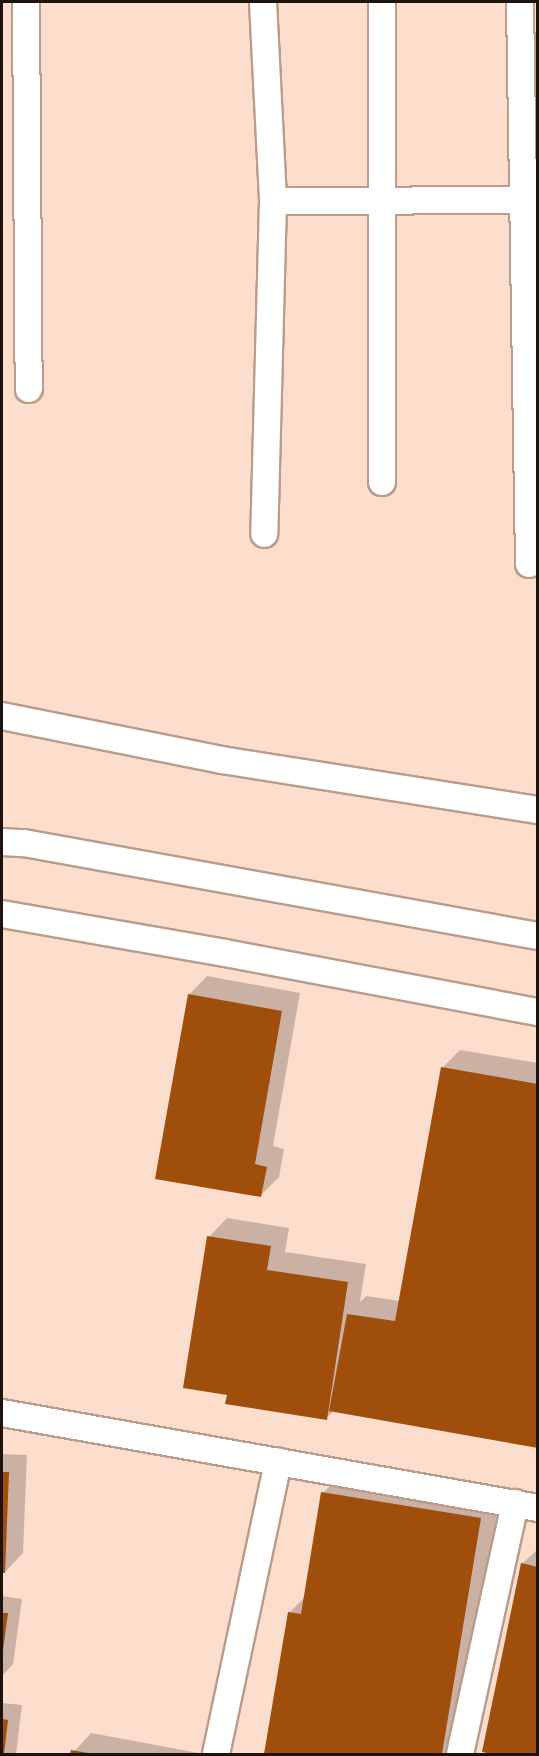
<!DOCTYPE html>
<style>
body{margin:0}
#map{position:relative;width:539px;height:1756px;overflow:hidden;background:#fddecc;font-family:Commissioner,sans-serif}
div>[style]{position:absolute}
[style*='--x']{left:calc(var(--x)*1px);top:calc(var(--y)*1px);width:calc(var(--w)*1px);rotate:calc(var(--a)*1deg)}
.shadow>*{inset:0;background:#0003}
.building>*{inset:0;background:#9f4e0c}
.roads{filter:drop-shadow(2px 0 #b99c8b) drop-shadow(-2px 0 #b99c8b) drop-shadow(0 2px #b99c8b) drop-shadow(0 -2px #b99c8b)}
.minor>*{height:26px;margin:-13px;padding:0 13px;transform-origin:13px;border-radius:13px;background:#fff}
span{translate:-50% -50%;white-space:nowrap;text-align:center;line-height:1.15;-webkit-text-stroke:5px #fff;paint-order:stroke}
.frame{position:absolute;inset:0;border:3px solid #1d120c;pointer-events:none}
</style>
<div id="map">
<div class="shadow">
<i style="clip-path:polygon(207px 976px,300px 993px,273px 1146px,284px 1149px,279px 1177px,261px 1195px,189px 995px)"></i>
<i style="clip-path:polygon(460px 1050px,538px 1063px,538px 1446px,334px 1411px,326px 1418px,228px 1394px,209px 1237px,227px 1218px,289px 1228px,285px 1252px,366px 1264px,360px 1302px,366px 1296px,400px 1301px,442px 1068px)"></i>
<i style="clip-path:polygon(2px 1454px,27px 1455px,23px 1553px,5px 1572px,2px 1571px)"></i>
<i style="clip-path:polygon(341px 1475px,499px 1500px,457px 1754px,266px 1754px,289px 1613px,306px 1596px,323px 1493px)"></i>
<i style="clip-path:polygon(538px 1549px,538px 1754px,501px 1754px,484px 1751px,522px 1564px)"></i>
<i style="clip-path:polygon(2px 1596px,22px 1599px,13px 1664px,2px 1676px)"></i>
<i style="clip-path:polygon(2px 1703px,22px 1705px,16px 1754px,2px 1754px)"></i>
<i style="clip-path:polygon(91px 1733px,204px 1754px,72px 1754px)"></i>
</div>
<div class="building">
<i style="clip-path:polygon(188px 994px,282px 1011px,255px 1164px,267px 1167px,261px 1197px,155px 1179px)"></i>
<i style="clip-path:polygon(441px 1067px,538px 1084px,538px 1448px,329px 1411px,347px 1314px,395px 1321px)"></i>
<i style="clip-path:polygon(207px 1236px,271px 1246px,267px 1270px,348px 1282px,327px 1420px,225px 1404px,227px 1395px,183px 1388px)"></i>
<i style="clip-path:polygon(2px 1472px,9px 1472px,5px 1573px,2px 1573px)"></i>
<i style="clip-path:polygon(321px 1492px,481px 1518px,442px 1754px,264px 1754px,288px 1612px,301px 1614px)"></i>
<i style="clip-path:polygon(521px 1563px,538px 1567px,538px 1754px,493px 1754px,482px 1752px)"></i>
<i style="clip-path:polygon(2px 1613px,8px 1613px,3px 1650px,2px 1650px)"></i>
<i style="clip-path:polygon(2px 1719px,8px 1720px,4px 1754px,2px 1754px)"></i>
<i style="clip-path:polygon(71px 1750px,88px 1753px,88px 1754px,70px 1754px)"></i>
</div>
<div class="roads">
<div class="minor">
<i style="--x:26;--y:2;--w:387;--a:89.6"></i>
<i style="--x:263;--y:2;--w:199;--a:87.1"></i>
<i style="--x:273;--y:201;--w:333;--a:91.5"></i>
<i style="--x:520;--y:2;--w:562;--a:89.08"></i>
<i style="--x:273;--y:201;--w:265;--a:-0.2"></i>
<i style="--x:382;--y:482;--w:480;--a:-90"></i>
<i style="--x:2;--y:716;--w:224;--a:11.3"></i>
<i style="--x:222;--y:760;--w:320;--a:9"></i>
<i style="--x:2;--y:842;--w:22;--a:3"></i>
<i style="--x:24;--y:843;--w:522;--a:10.26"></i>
<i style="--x:2;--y:914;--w:226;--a:9.9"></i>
<i style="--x:225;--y:953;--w:319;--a:10.7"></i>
<i style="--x:2;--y:1413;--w:544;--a:10.05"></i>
<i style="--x:216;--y:1754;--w:299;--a:-78"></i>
<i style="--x:460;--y:1754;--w:257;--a:-77.6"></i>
</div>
</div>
<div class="frame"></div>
</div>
